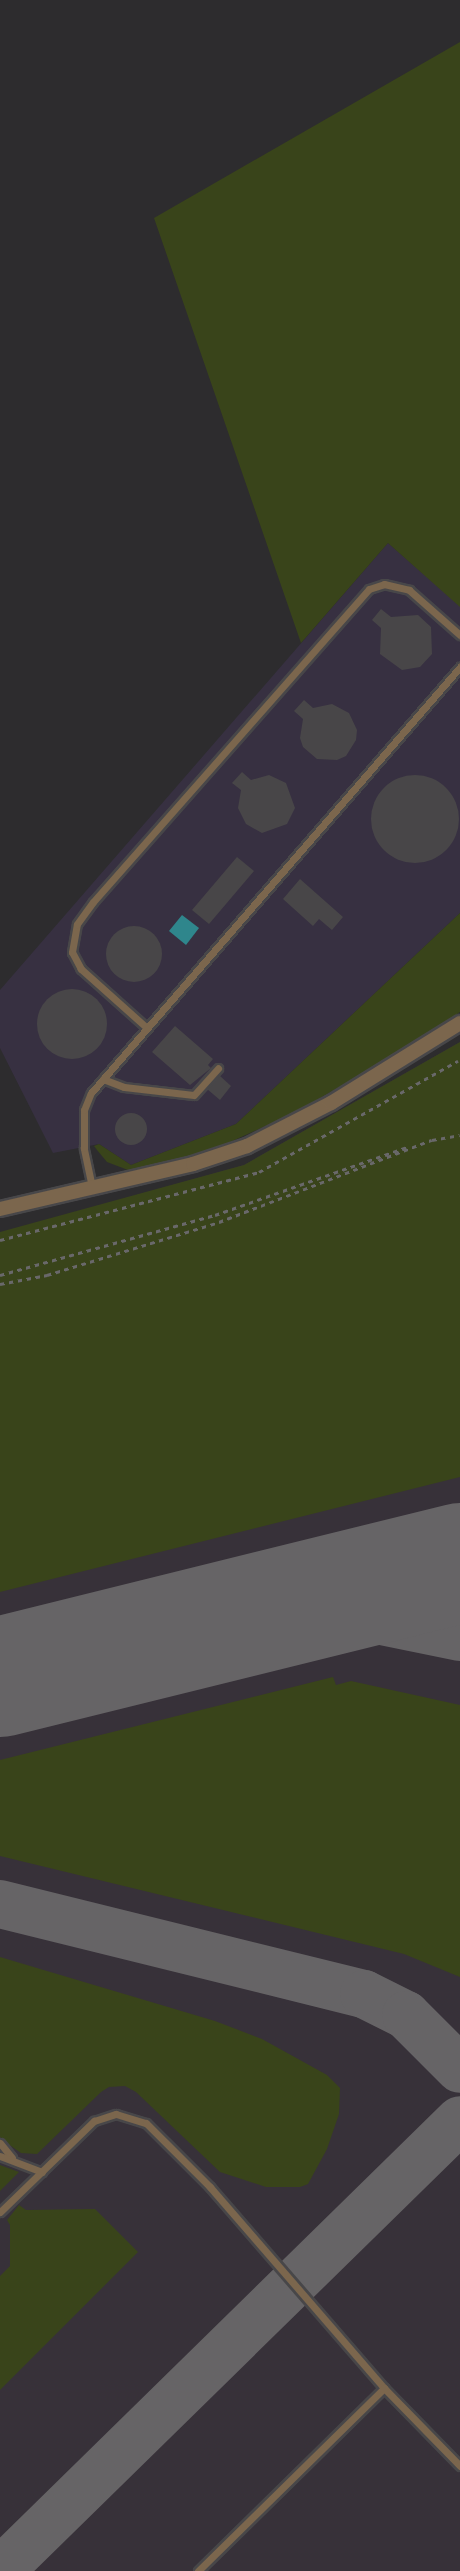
<!DOCTYPE html>
<style>
body{margin:0}
#map{position:relative;width:460px;height:2571px;overflow:hidden;background:#2d2c2e;font-family:Montserrat,sans-serif}
div>[style]{position:absolute}
[style*='--x']{left:calc(var(--x)*1px);top:calc(var(--y)*1px);width:calc(var(--w)*1px);rotate:calc(var(--a)*1deg)}
.built>*{inset:0;background:#373139}
.industrial>*{inset:0;background:#373041}
.green>*{inset:0;background:#39441a}
.water>*{inset:0;background:#2f868c}
.taxiway>*{height:48px;margin:-24px;padding:0 24px;transform-origin:24px;border-radius:24px;background:#666466}
.runway>*{height:120px;margin:-60px;padding:0 60px;transform-origin:60px;border-radius:60px;background:#666466}
.building>*{inset:0;background:#484648}
.round{border-radius:50%}
.path>*{height:3px;margin-top:-1.5px;transform-origin:0;background:repeating-linear-gradient(90deg,#69686a 0 4.5px,transparent 0 9px)}
.roads{filter:drop-shadow(2px 0 #484749) drop-shadow(-2px 0 #484749) drop-shadow(0 2px #484749) drop-shadow(0 -2px #484749)}
.lane>*{height:7px;margin:-3.5px;padding:0 3.5px;transform-origin:3.5px;border-radius:3.5px;background:#7b664d}
.street>*{height:14px;margin:-7px;padding:0 7px;transform-origin:7px;border-radius:7px;background:#7b664d}
span{translate:-50% -50%;white-space:nowrap;text-align:center;line-height:1.15;-webkit-text-stroke:5px #151416;paint-order:stroke}
</style>
<div id="map">
<div class="built">
<i style="clip-path:polygon(460px 1042px,460px 2571px,0 2571px,0 1233px,244px 1165px)"></i>
</div>
<div class="industrial">
<i style="clip-path:polygon(388px 543px,460px 606px,460px 913px,236px 1124px,131px 1165px,99px 1144px,53px 1153px,0 1048px,0 990px)"></i>
</div>
<div class="green">
<i style="clip-path:polygon(460px 42px,460px 607px,388px 543px,301px 643px,154px 218px)"></i>
<i style="clip-path:polygon(460px 913px,460px 1012px,431px 1034px,294px 1113px,206px 1153px,128px 1170px,107px 1162px,97px 1150px,94px 1146px,99px 1144px,131px 1165px,236px 1124px)"></i>
<i style="clip-path:polygon(460px 1042px,460px 1477px,0 1592px,0 1232px,244px 1165px)"></i>
<i style="clip-path:polygon(333px 1677px,336px 1685px,351px 1681px,460px 1705px,460px 1977px,404px 1954px,0 1856px,0 1760px)"></i>
<i style="clip-path:polygon(0 1957px,215px 2021px,262px 2039px,327px 2075px,340px 2088px,339px 2114px,327px 2149px,308px 2184px,300px 2187px,266px 2187px,220px 2172px,136px 2092px,125px 2086px,109px 2087px,101px 2092px,37px 2154px,21px 2153px,11px 2146px,0 2137px)"></i>
<i style="clip-path:polygon(0 2165px,19px 2172px,0 2191px)"></i>
<i style="clip-path:polygon(19px 2205px,26px 2210px,95px 2209px,138px 2252px,0 2390px,0 2276px,10px 2266px,10px 2225px,7px 2220px)"></i>
</div>
<div class="water">
<i style="clip-path:polygon(182px 915px,199px 928px,186px 945px,169px 931px)"></i>
</div>
<div class="taxiway">
<i style="--x:0;--y:1682;--w:202;--a:-15.2"></i>
<i style="--x:195;--y:1629;--w:73;--a:-9.5"></i>
<i style="--x:267;--y:1617;--w:90;--a:-0.6"></i>
<i style="--x:357;--y:1616;--w:105;--a:11.5"></i>
<i style="--x:0;--y:1904;--w:375;--a:13.9"></i>
<i style="--x:364;--y:1994;--w:47;--a:26.6"></i>
<i style="--x:406;--y:2015;--w:76;--a:45"></i>
<i style="--x:0;--y:2571;--w:644;--a:-44.43"></i>
</div>
<div class="runway">
<i style="--x:0;--y:1677;--w:474;--a:-13.9"></i>
</div>
<div class="building">
<i style="clip-path:polygon(381px 609px,391px 617px,418px 615px,431px 627px,432px 654px,420px 667px,402px 670px,380px 654px,381px 628px,372px 620px)"></i>
<i style="clip-path:polygon(304px 700px,313px 708px,332px 704px,349px 713px,357px 730px,356px 740px,346px 756px,337px 760px,317px 759px,303px 747px,300px 738px,303px 719px,294px 711px)"></i>
<i style="clip-path:polygon(242px 772px,251px 780px,269px 775px,286px 783px,295px 808px,287px 824px,262px 833px,246px 824px,238px 808px,241px 790px,232px 783px)"></i>
<i class="round" style="left:371px;top:775px;width:88px;height:88px"></i>
<i style="clip-path:polygon(237px 857px,254px 871px,209px 924px,192px 910px)"></i>
<i style="clip-path:polygon(300px 879px,343px 917px,332px 930px,319px 919px,313px 926px,283px 899px)"></i>
<i class="round" style="left:106px;top:926px;width:56px;height:56px"></i>
<i class="round" style="left:37px;top:989px;width:70px;height:70px"></i>
<i style="clip-path:polygon(175px 1026px,213px 1059px,208px 1065px,211px 1068px,190px 1085px,152px 1052px)"></i>
<i style="clip-path:polygon(219px 1075px,231px 1086px,220px 1100px,207px 1089px)"></i>
<i class="round" style="left:115px;top:1113px;width:32px;height:32px"></i>
</div>
<div class="path">
<i style="--x:0;--y:1240;--w:268;--a:-14.7"></i>
<i style="--x:259;--y:1172;--w:228;--a:-29.2"></i>
<i style="--x:0;--y:1275;--w:223;--a:-15.6"></i>
<i style="--x:215;--y:1215;--w:204;--a:-19.5"></i>
<i style="--x:0;--y:1284;--w:48;--a:-10.8"></i>
<i style="--x:47;--y:1275;--w:180;--a:-17.1"></i>
<i style="--x:219;--y:1222;--w:228;--a:-21.1"></i>
<i style="--x:432;--y:1140;--w:28;--a:-10"></i>
</div>
<div class="roads">
<div class="lane">
<i style="--x:147;--y:1028;--w:89;--a:-138.2"></i>
<i style="--x:81;--y:969;--w:19;--a:-118"></i>
<i style="--x:72;--y:952;--w:28;--a:-80"></i>
<i style="--x:77;--y:924;--w:27;--a:-54"></i>
<i style="--x:93;--y:902;--w:417;--a:-48.6"></i>
<i style="--x:369;--y:589;--w:16;--a:-18"></i>
<i style="--x:384;--y:584;--w:26;--a:13"></i>
<i style="--x:409;--y:590;--w:68;--a:41.4"></i>
<i style="--x:103;--y:1079;--w:22;--a:21"></i>
<i style="--x:124;--y:1087;--w:70;--a:6.5"></i>
<i style="--x:194;--y:1095;--w:36;--a:-48"></i>
<i style="--x:92;--y:1187;--w:40;--a:-102"></i>
<i style="--x:84;--y:1148;--w:38;--a:-90"></i>
<i style="--x:84;--y:1110;--w:18;--a:-68"></i>
<i style="--x:91;--y:1093;--w:564;--a:-49.1"></i>
<i style="--x:0;--y:2143;--w:19;--a:51"></i>
<i style="--x:0;--y:2156;--w:45;--a:20.9"></i>
<i style="--x:0;--y:2212;--w:131;--a:-44.1"></i>
<i style="--x:94;--y:2121;--w:23;--a:-18"></i>
<i style="--x:116;--y:2114;--w:31;--a:17"></i>
<i style="--x:146;--y:2123;--w:91;--a:45"></i>
<i style="--x:210;--y:2187;--w:266;--a:49.1"></i>
<i style="--x:384;--y:2388;--w:109;--a:45.7"></i>
<i style="--x:198;--y:2571;--w:261;--a:-44.5"></i>
</div>
<div class="street">
<i style="--x:0;--y:1209;--w:198;--a:-13.1"></i>
<i style="--x:193;--y:1164;--w:57;--a:-18.4"></i>
<i style="--x:247;--y:1146;--w:94;--a:-27.1"></i>
<i style="--x:331;--y:1103;--w:152;--a:-31.8"></i>
</div>
</div>
</div>
